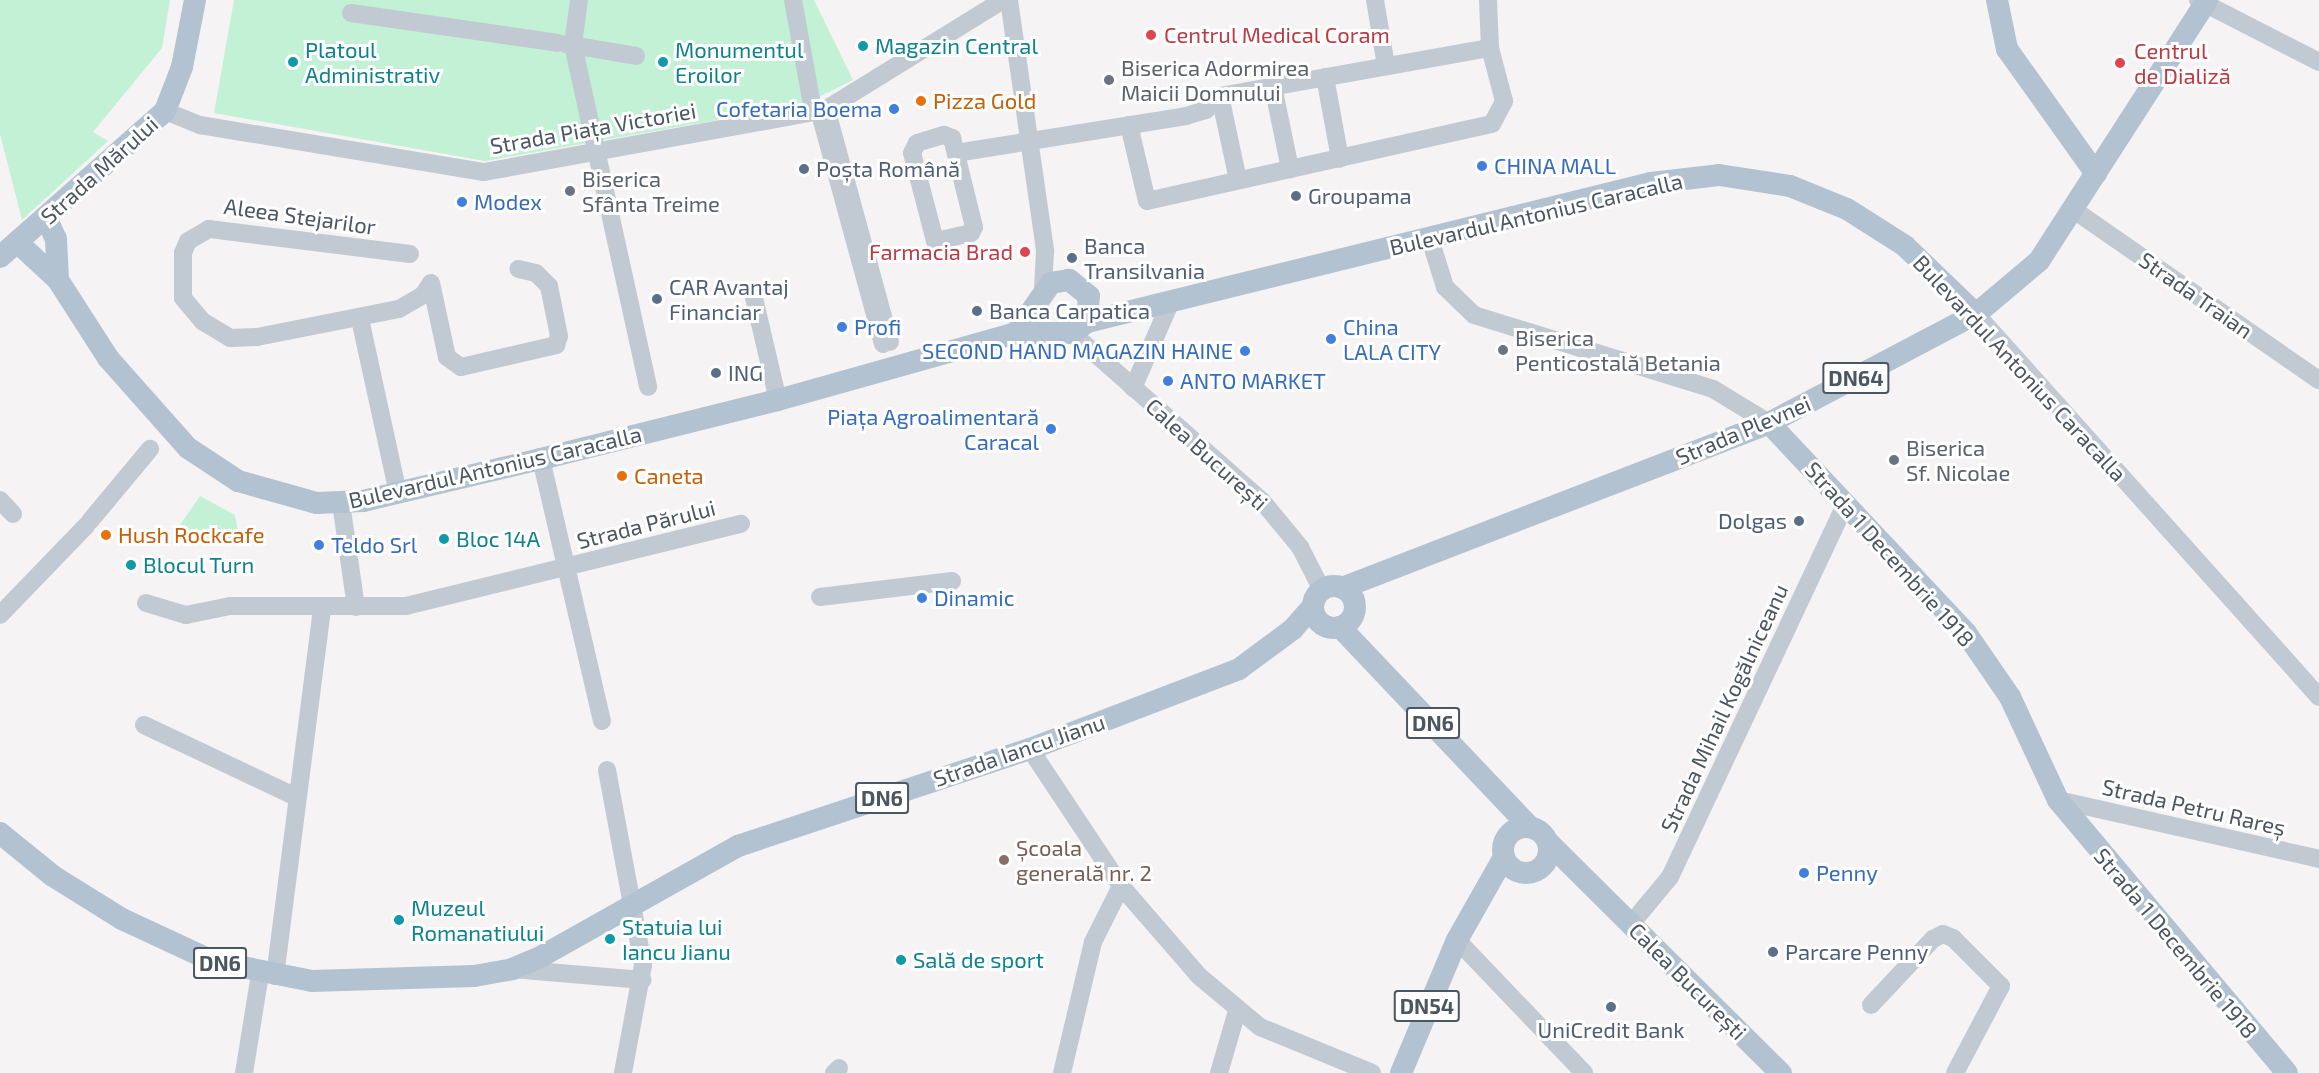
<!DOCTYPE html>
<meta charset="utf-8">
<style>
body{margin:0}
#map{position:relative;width:2319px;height:1073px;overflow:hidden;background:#f5f3f3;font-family:"Exo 2",sans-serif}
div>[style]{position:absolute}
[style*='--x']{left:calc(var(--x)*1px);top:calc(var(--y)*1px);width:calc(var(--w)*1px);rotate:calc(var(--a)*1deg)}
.green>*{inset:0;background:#c3f1d5}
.minor>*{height:18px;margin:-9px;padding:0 9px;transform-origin:9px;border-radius:9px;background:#c1cad2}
.major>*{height:22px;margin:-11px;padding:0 11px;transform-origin:11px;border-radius:11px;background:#b3c2d1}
.major>.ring{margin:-11px;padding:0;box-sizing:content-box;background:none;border:22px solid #b3c2d1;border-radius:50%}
.dots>*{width:16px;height:16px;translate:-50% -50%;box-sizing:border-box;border:3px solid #fff;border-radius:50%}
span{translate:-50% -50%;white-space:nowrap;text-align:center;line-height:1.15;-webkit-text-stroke:6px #fff;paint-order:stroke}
.shield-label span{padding:2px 4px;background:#fff;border:2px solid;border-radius:4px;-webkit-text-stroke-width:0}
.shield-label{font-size:21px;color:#4a5661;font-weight:700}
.health-label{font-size:22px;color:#be3a42}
.left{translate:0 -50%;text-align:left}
.right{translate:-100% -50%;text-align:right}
.culture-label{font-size:22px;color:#0d838f}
.worship-label{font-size:22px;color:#5b616d}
.food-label{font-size:22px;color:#c56008}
.shop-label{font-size:22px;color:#366cbe}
.street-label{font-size:22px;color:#4a5661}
.service-label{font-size:22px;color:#4e5e75}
.education-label{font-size:22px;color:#785e54}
</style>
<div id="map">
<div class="green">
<i style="clip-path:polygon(0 0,170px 0,162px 48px,93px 132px,108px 141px,22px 220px,0 134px)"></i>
<i style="clip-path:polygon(234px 0,814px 0,853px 80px,803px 105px,485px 161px,214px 113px)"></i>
<i style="clip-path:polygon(200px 496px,235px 515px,239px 538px,196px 542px,178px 528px)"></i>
</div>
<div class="minor">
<i style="--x:579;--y:0;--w:45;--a:97.6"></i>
<i style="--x:573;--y:45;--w:350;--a:77.6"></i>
<i style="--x:793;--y:0;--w:101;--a:79.7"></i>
<i style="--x:1009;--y:0;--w:254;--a:81.8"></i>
<i style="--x:1045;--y:251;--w:38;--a:93"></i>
<i style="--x:1375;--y:0;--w:67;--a:80.5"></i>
<i style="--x:2198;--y:0;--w:136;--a:27.1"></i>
<i style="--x:351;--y:13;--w:209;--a:8.2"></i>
<i style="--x:566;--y:44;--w:71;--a:9.7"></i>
<i style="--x:1325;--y:77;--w:83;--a:79.6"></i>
<i style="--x:1273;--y:86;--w:85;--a:78.4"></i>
<i style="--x:1220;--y:96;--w:86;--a:77.9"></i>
<i style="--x:165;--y:111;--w:38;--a:22"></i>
<i style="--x:200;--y:125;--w:288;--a:9.4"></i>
<i style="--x:484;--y:172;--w:347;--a:-10.3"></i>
<i style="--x:825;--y:110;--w:209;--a:-31.7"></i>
<i style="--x:1129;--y:125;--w:78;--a:76.7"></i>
<i style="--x:1147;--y:201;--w:353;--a:-12.6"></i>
<i style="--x:1492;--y:124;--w:26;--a:-62"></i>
<i style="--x:1504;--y:101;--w:55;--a:-104.8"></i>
<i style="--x:1490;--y:48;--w:48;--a:-92.4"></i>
<i style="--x:944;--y:135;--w:9;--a:21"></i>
<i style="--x:952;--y:138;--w:92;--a:76.1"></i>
<i style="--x:974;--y:227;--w:7;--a:117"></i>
<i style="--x:971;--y:233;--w:37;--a:167"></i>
<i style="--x:935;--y:241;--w:91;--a:-104.6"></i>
<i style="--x:912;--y:153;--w:11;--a:-63"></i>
<i style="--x:917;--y:143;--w:28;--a:-17"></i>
<i style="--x:956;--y:153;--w:233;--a:-9.1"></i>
<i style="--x:1186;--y:116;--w:21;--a:-17"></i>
<i style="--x:1206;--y:110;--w:20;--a:-45"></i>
<i style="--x:1220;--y:96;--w:274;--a:-10.1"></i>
<i style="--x:2074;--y:210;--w:298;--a:34.8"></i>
<i style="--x:1430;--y:239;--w:50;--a:72.6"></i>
<i style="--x:1445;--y:287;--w:40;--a:44"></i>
<i style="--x:1474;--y:315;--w:250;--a:17.2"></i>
<i style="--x:1713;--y:389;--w:66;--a:31.3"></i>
<i style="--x:410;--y:254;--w:203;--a:-172.9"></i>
<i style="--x:209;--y:229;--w:24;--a:150"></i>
<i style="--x:188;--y:241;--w:13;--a:113"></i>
<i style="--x:183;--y:253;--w:45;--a:90"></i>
<i style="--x:183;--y:298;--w:30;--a:50"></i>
<i style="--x:202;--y:321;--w:33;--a:31"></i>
<i style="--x:230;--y:338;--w:27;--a:-2"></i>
<i style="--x:257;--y:337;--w:145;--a:-11.2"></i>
<i style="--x:399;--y:309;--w:28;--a:-30"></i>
<i style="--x:423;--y:295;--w:14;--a:-56"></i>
<i style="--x:431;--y:283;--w:76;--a:77.8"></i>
<i style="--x:447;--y:357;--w:17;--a:36"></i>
<i style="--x:461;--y:367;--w:98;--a:-13"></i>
<i style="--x:556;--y:345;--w:9;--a:-72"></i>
<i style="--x:559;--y:336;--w:51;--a:-101.3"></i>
<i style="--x:549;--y:286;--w:18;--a:-135"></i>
<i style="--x:536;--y:273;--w:18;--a:-167"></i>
<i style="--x:754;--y:298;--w:105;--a:76.8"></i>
<i style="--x:1976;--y:314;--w:514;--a:48.15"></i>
<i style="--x:360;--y:319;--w:178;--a:77.7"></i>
<i style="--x:1072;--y:333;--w:254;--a:41.5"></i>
<i style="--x:1262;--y:501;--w:60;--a:50.4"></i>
<i style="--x:1300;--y:547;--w:48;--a:62.9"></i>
<i style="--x:883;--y:344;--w:231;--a:-105.3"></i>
<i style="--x:822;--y:121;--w:7;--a:-16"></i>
<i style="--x:829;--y:119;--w:231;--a:74.7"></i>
<i style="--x:1133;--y:388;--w:95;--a:-66.4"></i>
<i style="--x:541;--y:459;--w:269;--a:76.9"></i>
<i style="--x:0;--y:500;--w:19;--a:47"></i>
<i style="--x:341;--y:503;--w:105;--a:81.8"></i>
<i style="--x:90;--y:521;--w:94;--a:-50.2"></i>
<i style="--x:820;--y:597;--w:133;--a:-6.9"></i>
<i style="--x:146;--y:603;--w:42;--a:16.7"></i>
<i style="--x:186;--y:615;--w:45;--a:-11.6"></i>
<i style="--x:230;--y:606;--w:176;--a:0"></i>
<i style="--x:406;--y:606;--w:345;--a:-13.8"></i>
<i style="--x:0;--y:615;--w:124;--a:-46"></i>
<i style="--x:144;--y:725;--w:168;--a:25.3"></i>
<i style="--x:1030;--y:749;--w:164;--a:56.4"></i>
<i style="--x:1121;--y:886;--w:119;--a:49.1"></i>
<i style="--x:1199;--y:976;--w:80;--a:39.9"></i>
<i style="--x:1260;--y:1027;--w:121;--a:22.3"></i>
<i style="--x:607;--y:770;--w:198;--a:79.5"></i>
<i style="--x:643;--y:965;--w:110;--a:100.5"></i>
<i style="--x:2058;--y:800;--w:268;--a:12.7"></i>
<i style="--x:1631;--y:924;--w:61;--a:-50.3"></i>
<i style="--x:1670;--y:877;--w:413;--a:-64.8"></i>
<i style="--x:1457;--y:940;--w:184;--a:46.3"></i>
<i style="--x:512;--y:969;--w:131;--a:4.8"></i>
<i style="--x:275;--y:976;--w:371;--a:-82.7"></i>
<i style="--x:1871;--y:1005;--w:91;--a:-46.8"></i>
<i style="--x:1933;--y:939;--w:11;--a:-27"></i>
<i style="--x:1943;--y:934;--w:11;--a:22"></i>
<i style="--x:1953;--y:938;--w:68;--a:45"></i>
<i style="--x:2001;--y:986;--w:98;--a:117.9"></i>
<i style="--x:244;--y:1073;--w:100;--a:-80.8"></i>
<i style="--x:834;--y:1073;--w:7;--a:-45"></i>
<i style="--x:1062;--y:1073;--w:135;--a:-76.7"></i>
<i style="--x:1093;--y:942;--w:63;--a:-63.4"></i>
<i style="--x:1219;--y:1073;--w:65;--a:-73.8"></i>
</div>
<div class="major">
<i style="--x:1997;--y:0;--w:50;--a:78.5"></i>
<i style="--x:2007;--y:49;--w:153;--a:54.5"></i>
<i style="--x:46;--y:217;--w:24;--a:66"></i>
<i style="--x:56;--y:239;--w:41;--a:87.2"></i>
<i style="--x:17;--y:242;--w:56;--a:42.8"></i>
<i style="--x:58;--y:280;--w:93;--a:57.3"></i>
<i style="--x:108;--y:358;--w:120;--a:48.4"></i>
<i style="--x:188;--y:448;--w:60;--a:33.4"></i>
<i style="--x:238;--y:481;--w:82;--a:15.6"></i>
<i style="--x:317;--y:503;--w:46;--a:-2.5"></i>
<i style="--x:363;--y:501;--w:183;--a:-13.3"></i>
<i style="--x:541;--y:459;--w:244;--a:-14"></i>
<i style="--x:778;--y:400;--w:247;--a:-15.7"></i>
<i style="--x:1016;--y:333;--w:56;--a:0"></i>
<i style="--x:1072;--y:333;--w:19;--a:-36"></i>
<i style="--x:1087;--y:322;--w:26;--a:-86"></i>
<i style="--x:1089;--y:296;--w:26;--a:-141"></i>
<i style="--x:1069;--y:280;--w:18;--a:171"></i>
<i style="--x:1051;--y:283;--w:61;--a:125"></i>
<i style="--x:0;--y:257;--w:220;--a:-41.5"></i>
<i style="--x:165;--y:111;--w:47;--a:-68.9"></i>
<i style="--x:182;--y:67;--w:68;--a:-79"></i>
<i style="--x:1087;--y:322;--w:581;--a:-13.84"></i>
<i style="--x:1651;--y:183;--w:68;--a:-6.7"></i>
<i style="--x:1719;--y:175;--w:72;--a:8.8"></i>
<i style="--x:1790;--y:186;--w:61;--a:22"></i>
<i style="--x:1847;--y:209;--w:69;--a:32.5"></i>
<i style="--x:1905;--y:246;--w:98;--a:43.8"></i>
<i style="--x:1769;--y:423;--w:288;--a:46.8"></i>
<i style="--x:1966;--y:633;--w:78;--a:55.5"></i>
<i style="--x:2010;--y:697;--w:114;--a:65"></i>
<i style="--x:2058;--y:800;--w:356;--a:50"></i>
<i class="ring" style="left:1313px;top:586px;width:20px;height:20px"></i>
<i style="--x:1342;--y:588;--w:458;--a:-21.1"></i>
<i style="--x:1769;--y:423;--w:234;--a:-27.8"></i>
<i style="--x:1976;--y:314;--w:82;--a:-40.1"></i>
<i style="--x:2039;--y:261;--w:310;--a:-57.2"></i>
<i style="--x:1340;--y:627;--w:274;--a:46.5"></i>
<i class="ring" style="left:1503px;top:827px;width:24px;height:24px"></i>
<i style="--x:0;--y:833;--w:68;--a:39.1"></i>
<i style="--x:53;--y:876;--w:81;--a:31.9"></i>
<i style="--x:122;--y:919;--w:99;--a:25"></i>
<i style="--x:212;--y:961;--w:102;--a:11.3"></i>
<i style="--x:312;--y:981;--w:162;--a:-1.8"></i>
<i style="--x:474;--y:976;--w:39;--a:-10"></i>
<i style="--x:512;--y:969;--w:33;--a:-23"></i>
<i style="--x:542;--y:956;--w:225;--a:-29.3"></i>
<i style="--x:738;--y:846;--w:308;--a:-18.4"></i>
<i style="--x:1030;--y:749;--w:224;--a:-20.9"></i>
<i style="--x:1239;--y:669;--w:67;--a:-36.5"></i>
<i style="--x:1293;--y:629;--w:30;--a:-49"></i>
<i style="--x:1549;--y:843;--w:327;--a:44.8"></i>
<i style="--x:1401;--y:1073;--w:144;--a:-67.2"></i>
<i style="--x:1457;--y:940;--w:95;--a:-60.5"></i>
</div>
<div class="dots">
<i style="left:1151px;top:35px;background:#e0444e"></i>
<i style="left:863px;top:46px;background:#0f9aa8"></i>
<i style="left:293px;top:62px;background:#0f9aa8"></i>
<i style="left:663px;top:62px;background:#0f9aa8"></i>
<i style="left:2120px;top:63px;background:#e0444e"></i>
<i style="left:1109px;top:80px;background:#6b7280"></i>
<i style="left:921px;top:101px;background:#e8710a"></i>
<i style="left:894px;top:109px;background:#3f7fe0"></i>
<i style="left:1482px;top:166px;background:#3f7fe0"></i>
<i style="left:804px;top:169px;background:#5c6f8a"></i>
<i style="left:570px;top:191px;background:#6b7280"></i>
<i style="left:1296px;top:196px;background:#5c6f8a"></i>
<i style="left:462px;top:202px;background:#3f7fe0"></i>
<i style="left:1025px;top:252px;background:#e0444e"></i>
<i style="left:1072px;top:258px;background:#5c6f8a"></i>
<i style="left:657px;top:299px;background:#5c6f8a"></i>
<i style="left:977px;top:311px;background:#5c6f8a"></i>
<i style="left:842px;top:327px;background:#3f7fe0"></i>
<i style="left:1331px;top:339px;background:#3f7fe0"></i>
<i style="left:1503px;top:350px;background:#6b7280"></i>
<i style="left:1245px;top:351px;background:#3f7fe0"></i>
<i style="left:716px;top:373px;background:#5c6f8a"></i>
<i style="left:1168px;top:381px;background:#3f7fe0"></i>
<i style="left:1051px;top:429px;background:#3f7fe0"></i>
<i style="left:1894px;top:460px;background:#6b7280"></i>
<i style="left:622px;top:476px;background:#e8710a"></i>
<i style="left:1799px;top:521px;background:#5c6f8a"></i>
<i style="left:106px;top:535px;background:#e8710a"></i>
<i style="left:444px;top:539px;background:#0f9aa8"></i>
<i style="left:319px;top:545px;background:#3f7fe0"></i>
<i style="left:131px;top:565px;background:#0f9aa8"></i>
<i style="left:922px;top:598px;background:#3f7fe0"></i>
<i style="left:1004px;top:860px;background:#8d6e63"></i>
<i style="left:1804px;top:873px;background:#3f7fe0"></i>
<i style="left:399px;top:920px;background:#0f9aa8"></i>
<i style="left:610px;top:939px;background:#0f9aa8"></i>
<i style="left:1773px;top:952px;background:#5c6f8a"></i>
<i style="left:901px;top:960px;background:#0f9aa8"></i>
<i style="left:1611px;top:1007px;background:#5c6f8a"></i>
</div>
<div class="shield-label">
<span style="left:1856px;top:378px">DN64</span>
<span style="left:1433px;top:723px">DN6</span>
<span style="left:882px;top:798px">DN6</span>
<span style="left:220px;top:963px">DN6</span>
<span style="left:1427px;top:1006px">DN54</span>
</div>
<div class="health-label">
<span class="left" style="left:1164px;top:35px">Centrul Medical Coram</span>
<span class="left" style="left:2134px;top:63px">Centrul<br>de Dializă</span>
<span class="right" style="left:1013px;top:252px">Farmacia Brad</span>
</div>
<div class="culture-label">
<span class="left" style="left:875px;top:46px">Magazin Central</span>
<span class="left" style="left:305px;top:62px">Platoul<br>Administrativ</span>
<span class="left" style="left:675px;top:62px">Monumentul<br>Eroilor</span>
<span class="left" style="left:456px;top:539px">Bloc 14A</span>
<span class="left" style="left:143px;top:565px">Blocul Turn</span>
<span class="left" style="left:411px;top:920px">Muzeul<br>Romanatiului</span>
<span class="left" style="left:622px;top:939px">Statuia lui<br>Iancu Jianu</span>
<span class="left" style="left:913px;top:960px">Sală de sport</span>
</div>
<div class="worship-label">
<span class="left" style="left:1121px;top:80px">Biserica Adormirea<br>Maicii Domnului</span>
<span class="left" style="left:582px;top:191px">Biserica<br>Sfânta Treime</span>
<span class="left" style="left:1515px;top:350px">Biserica<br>Penticostală Betania</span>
<span class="left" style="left:1906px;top:460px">Biserica<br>Sf. Nicolae</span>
</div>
<div class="food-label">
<span class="left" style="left:933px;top:101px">Pizza Gold</span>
<span class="left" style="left:634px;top:476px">Caneta</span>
<span class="left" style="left:118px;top:535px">Hush Rockcafe</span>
</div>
<div class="shop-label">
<span class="right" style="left:882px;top:109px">Cofetaria Boema</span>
<span class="left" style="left:1494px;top:166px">CHINA MALL</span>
<span class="left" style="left:474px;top:202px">Modex</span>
<span class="left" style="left:1343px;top:339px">China<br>LALA CITY</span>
<span class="left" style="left:854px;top:327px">Profi</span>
<span class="right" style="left:1233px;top:351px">SECOND HAND MAGAZIN HAINE</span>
<span class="left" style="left:1180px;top:381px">ANTO MARKET</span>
<span class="right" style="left:1039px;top:429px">Piața Agroalimentară<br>Caracal</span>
<span class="left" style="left:331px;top:545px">Teldo Srl</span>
<span class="left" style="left:934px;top:598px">Dinamic</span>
<span class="left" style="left:1816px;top:873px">Penny</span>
</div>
<div class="street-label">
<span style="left:593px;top:128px;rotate:-10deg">Strada Piața Victoriei</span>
<span style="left:99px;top:170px;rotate:-42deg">Strada Mărului</span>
<span style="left:1536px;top:214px;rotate:-13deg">Bulevardul Antonius Caracalla</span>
<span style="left:300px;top:216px;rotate:8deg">Aleea Stejarilor</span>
<span style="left:2196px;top:295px;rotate:35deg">Strada Traian</span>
<span style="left:2020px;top:368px;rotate:47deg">Bulevardul Antonius Caracalla</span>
<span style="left:1743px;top:430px;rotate:-23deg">Strada Plevnei</span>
<span style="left:1207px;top:454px;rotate:42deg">Calea București</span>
<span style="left:495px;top:467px;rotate:-13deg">Bulevardul Antonius Caracalla</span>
<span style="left:646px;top:524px;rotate:-14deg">Strada Părului</span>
<span style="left:1890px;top:554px;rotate:48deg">Strada 1 Decembrie 1918</span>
<span style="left:1724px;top:708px;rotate:-65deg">Strada Mihail Kogălniceanu</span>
<span style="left:1019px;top:750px;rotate:-19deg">Strada Iancu Jianu</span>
<span style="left:2194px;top:807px;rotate:13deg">Strada Petru Rareș</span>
<span style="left:2176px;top:943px;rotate:50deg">Strada 1 Decembrie 1918</span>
<span style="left:1688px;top:981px;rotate:45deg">Calea București</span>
</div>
<div class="service-label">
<span class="left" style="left:816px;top:169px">Poșta Română</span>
<span class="left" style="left:1308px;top:196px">Groupama</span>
<span class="left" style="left:1084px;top:258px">Banca<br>Transilvania</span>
<span class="left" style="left:669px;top:299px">CAR Avantaj<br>Financiar</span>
<span class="left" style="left:989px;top:311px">Banca Carpatica</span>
<span class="left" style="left:728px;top:373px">ING</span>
<span class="right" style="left:1787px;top:521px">Dolgas</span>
<span class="left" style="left:1785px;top:952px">Parcare Penny</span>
<span style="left:1611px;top:1030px">UniCredit Bank</span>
</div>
<div class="education-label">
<span class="left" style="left:1016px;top:860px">Școala<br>generală nr. 2</span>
</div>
</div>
